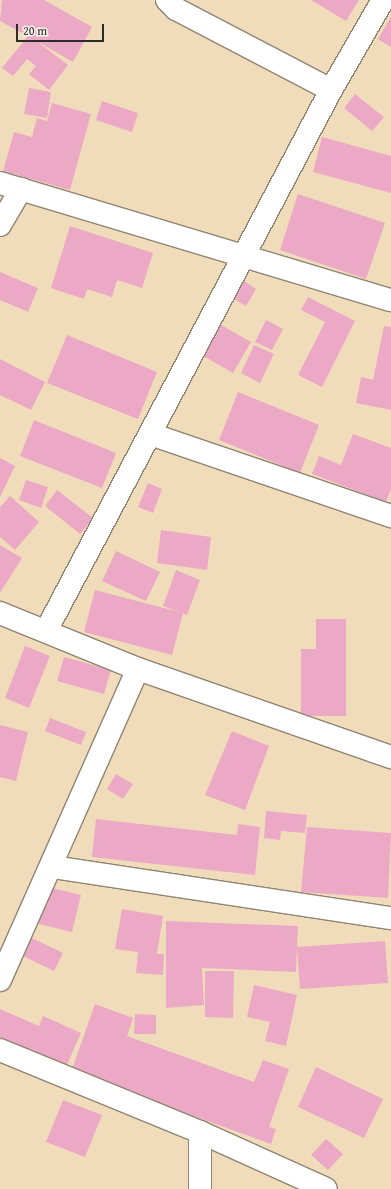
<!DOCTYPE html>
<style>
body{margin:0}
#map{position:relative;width:391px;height:1189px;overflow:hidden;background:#f0dcba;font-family:"Gentium Book Plus",serif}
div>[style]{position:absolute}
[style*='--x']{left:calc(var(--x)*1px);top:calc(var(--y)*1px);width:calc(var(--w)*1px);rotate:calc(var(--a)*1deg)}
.building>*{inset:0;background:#eca9c6}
.roads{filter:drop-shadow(1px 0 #8e8472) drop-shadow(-1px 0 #8e8472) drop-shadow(0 1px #8e8472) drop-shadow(0 -1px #8e8472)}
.minor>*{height:22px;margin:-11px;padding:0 11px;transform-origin:11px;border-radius:11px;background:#fff}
span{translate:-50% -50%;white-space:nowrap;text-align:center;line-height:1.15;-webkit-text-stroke:3px #f7f3e8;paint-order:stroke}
.scale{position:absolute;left:16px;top:24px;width:88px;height:18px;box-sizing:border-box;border:2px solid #2b2b2b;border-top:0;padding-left:5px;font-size:12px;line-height:14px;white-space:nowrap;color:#2b2b2b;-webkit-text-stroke:3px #f7f3e8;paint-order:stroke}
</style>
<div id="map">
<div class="building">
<i style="clip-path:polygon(2px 0,44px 0,92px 27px,73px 62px,38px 42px,68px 65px,49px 90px,29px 74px,36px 66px,27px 59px,13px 76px,2px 68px,28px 36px,0 21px)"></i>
<i style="clip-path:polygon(311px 0,359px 0,346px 21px)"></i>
<i style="clip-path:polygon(391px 17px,391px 47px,378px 39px)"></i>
<i style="clip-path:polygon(29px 88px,51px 92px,47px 118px,24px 114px)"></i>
<i style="clip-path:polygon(355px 94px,384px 117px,372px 131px,344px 108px)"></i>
<i style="clip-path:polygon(102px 101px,138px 113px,132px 132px,96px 120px)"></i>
<i style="clip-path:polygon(52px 103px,91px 114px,70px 190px,3px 171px,14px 132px,32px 137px,37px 118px,47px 121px)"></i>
<i style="clip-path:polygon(322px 137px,391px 156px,391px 193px,313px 172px)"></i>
<i style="clip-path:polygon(298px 194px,385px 223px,366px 279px,280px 250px)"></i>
<i style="clip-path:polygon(70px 226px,153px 253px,142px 288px,117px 280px,112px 297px,87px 289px,84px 299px,51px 288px)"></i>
<i style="clip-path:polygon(0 272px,38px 288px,28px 312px,0 300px)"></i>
<i style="clip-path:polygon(238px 277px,256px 289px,246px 306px,227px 295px)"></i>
<i style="clip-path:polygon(308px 297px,355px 321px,322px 387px,298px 375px,325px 322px,301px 310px)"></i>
<i style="clip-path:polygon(266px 320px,283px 329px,272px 350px,255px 342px)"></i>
<i style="clip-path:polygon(216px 322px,251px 342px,233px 373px,198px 353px)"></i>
<i style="clip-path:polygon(384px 326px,391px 327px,391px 410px,356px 403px,361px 377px,373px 380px)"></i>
<i style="clip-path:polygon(67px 335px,157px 372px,138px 419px,47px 383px)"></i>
<i style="clip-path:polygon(254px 345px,274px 354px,260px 383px,241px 373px)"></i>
<i style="clip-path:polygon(0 359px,45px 382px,31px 410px,0 395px)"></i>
<i style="clip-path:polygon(238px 392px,319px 425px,300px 473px,219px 440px)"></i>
<i style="clip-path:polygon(34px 420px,116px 453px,102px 488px,20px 456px)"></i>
<i style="clip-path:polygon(353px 434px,391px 448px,391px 489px,386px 502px,312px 474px,319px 456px,341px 465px)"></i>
<i style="clip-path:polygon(0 458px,15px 466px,0 497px)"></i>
<i style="clip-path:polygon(26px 480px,48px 487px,41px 508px,19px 500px)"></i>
<i style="clip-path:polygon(148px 483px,162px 489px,153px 513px,138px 507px)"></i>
<i style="clip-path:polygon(57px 490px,93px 518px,80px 534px,45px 506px)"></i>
<i style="clip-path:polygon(10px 496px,39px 522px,15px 550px,0 537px,0 507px)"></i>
<i style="clip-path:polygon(161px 530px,211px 537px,207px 570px,157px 563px)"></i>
<i style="clip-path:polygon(0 545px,22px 558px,0 593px)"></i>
<i style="clip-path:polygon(116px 551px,160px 572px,146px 601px,102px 581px)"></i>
<i style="clip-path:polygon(176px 570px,200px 580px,187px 615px,163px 606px)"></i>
<i style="clip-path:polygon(95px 590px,183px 613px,172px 655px,84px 632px)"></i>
<i style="clip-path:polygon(316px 619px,346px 619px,346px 716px,301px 716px,301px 649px,316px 649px)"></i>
<i style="clip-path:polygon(25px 646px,50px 656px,29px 708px,5px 698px)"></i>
<i style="clip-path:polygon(64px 657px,111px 670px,104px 694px,57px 681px)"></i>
<i style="clip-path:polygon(50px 718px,86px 732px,81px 745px,45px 731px)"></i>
<i style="clip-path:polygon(0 725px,28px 732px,16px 781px,0 777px)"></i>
<i style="clip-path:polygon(232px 731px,269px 746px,245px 810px,205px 795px)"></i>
<i style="clip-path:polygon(116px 774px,133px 784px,123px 799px,107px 789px)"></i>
<i style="clip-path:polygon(266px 811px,307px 815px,305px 833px,281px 831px,280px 840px,264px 838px)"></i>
<i style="clip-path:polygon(96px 819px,237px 835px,238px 824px,260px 827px,255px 875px,92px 857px)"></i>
<i style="clip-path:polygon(307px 827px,391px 833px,388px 898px,301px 892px)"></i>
<i style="clip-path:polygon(44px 886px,81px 895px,72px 932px,35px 923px)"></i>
<i style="clip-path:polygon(122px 909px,163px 916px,157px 954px,164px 954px,163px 975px,136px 973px,138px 952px,115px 949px)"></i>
<i style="clip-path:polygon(166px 921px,298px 926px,297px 947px,385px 941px,388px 983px,300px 989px,297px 948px,296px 972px,202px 968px,204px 1005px,166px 1008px)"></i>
<i style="clip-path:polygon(28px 936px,63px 953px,54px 971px,19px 954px)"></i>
<i style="clip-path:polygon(205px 971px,234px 971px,233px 1018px,205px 1017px)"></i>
<i style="clip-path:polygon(254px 985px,297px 995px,286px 1046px,265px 1041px,270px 1022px,247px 1017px)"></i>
<i style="clip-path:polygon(95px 1004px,133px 1018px,127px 1036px,254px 1082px,263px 1060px,289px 1069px,269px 1127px,276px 1129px,271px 1144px,71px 1072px)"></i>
<i style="clip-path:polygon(0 1009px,39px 1026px,43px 1016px,81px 1033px,66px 1067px,0 1037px)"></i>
<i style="clip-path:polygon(135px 1014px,156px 1015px,156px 1034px,134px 1034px)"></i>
<i style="clip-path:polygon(316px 1067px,383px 1099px,364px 1138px,298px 1107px)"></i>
<i style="clip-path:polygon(63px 1100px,102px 1115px,85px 1157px,46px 1142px)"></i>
<i style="clip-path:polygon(326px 1139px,343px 1154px,328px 1170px,311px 1155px)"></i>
</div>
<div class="roads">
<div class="minor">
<i style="--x:167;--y:0;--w:13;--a:45"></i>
<i style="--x:176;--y:9;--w:175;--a:27.6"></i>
<i style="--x:0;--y:183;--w:408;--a:16.7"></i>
<i style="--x:0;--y:225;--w:42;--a:-59.7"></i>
<i style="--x:150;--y:434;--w:255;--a:18.8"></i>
<i style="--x:0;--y:613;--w:149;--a:22.1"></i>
<i style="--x:138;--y:669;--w:268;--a:19.2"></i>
<i style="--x:46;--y:631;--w:611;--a:-62.22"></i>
<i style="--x:331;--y:90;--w:104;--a:-60"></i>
<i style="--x:53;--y:867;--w:342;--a:8.6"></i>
<i style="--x:0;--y:980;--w:340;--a:-66.1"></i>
<i style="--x:0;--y:1050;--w:216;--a:22.3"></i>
<i style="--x:200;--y:1132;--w:138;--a:24.3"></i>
<i style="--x:200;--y:1189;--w:57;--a:-90"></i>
</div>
</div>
<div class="scale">20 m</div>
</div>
